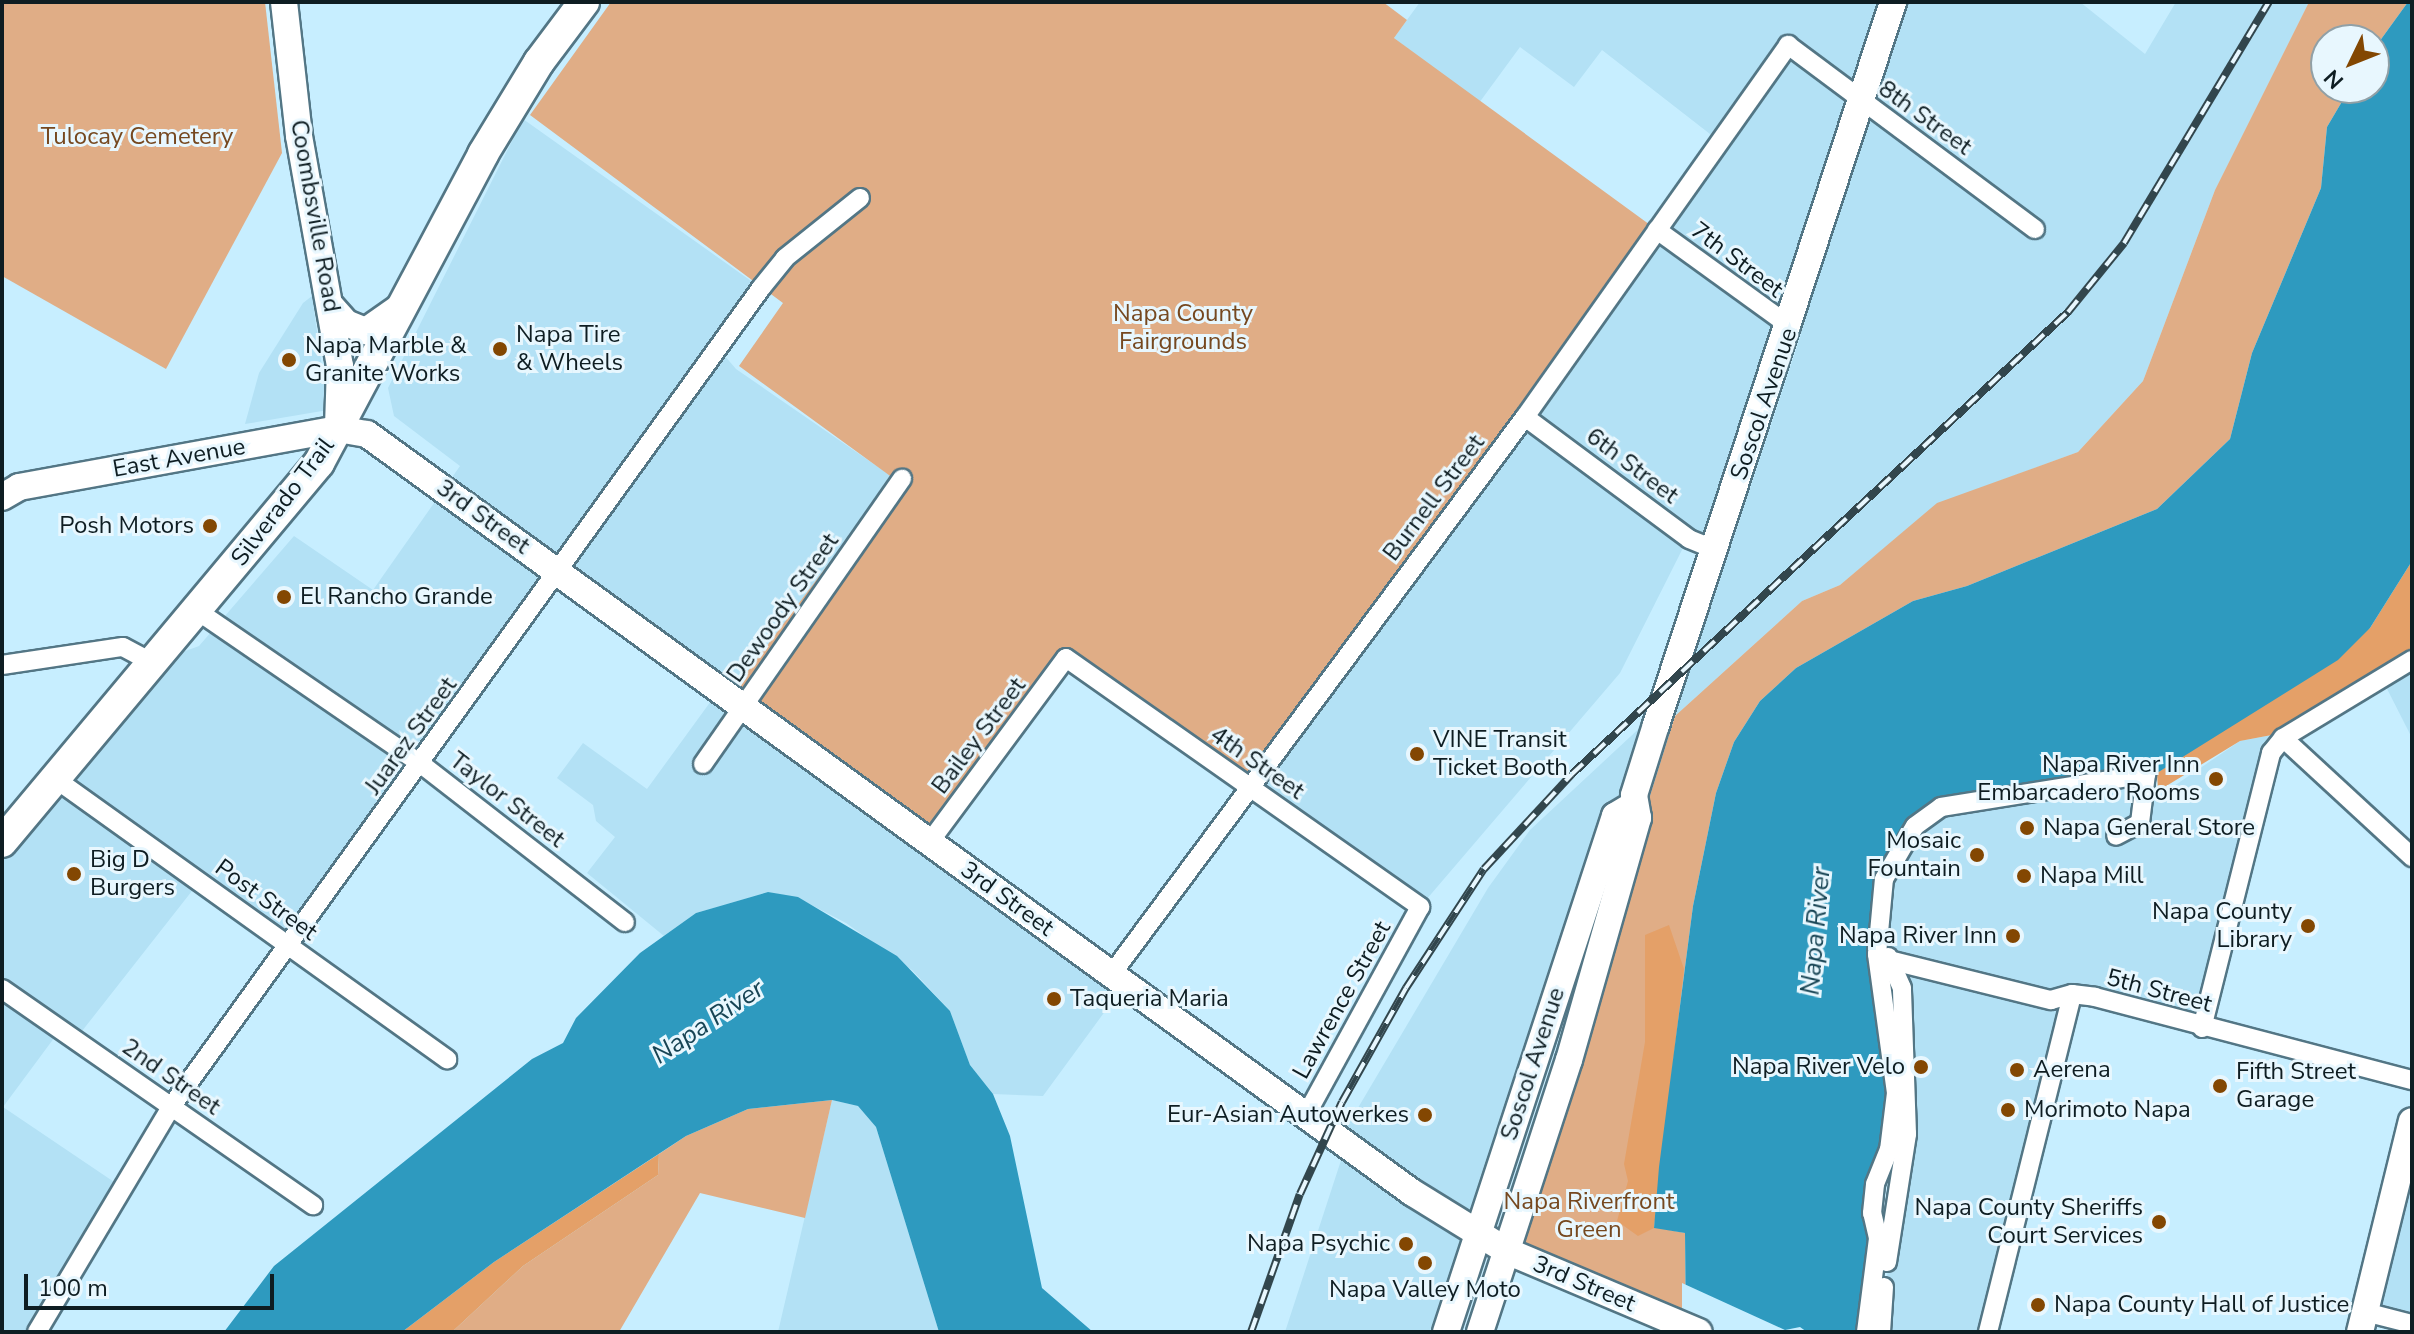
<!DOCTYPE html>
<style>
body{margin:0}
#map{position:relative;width:2414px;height:1334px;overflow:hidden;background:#c7eeff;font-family:"Nunito Sans",sans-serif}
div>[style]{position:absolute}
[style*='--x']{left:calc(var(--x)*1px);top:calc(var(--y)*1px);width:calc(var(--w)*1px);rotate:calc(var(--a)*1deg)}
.built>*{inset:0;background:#b3e1f5}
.green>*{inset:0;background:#e0ad86}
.forest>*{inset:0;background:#e4a068}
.water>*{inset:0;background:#2e9abf}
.pier>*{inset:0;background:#c7eeff}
.roads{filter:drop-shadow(2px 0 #537685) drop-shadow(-2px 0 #537685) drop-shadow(0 2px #537685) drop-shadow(0 -2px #537685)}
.street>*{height:18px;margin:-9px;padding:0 9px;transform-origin:9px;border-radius:9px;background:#fff}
.secondary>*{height:26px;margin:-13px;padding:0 13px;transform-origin:13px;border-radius:13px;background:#fff}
.primary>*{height:30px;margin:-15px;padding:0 15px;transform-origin:15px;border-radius:15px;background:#fff}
.rail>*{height:8px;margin-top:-4px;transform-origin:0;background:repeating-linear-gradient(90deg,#e8f7fe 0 15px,#32464d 0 30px);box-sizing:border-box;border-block:2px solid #32464d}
.dots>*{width:22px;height:22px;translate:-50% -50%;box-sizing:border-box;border:4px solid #e8f7fe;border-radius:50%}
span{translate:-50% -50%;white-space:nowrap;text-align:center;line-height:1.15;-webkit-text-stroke:6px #e8f7fe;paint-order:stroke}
.street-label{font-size:24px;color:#0e1d22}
.park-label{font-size:24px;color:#76481f}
.poi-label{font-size:24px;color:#0e1d22}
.left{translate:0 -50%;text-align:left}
.right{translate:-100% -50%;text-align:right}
.water-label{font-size:26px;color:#174454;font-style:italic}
.frame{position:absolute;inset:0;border:4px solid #0e1d22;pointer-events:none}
.north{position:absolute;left:2310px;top:24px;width:80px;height:80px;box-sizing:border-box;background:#e8f7fe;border:2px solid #91a0a6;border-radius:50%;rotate:227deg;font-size:22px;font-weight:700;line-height:32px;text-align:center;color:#0e1d22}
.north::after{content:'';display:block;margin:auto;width:28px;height:36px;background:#834702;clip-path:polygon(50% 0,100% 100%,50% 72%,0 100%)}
.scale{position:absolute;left:24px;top:1274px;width:250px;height:36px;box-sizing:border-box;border:4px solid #0e1d22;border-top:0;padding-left:10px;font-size:24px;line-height:28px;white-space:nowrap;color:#0e1d22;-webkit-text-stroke:6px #e8f7fe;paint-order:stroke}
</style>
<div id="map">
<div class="built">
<i style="clip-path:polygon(1420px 2px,1881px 2px,1705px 541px,1690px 534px,1620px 673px,1420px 907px,1248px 786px,1719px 141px,1602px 50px,1574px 87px,1520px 47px,1479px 103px,1394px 38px)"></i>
<i style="clip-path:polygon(1906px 2px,2080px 2px,2145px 54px,2176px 2px,2309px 2px,2215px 190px,2143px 381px,2078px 452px,1937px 504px,1840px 585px,1802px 601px,1675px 716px,1801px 334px,1872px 93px)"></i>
<i style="clip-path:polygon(523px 119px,761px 288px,718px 348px,736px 369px,894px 478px,729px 696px,1125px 984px,1043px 1096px,993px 1094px,970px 1065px,950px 1011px,912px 970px,846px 923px,798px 898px,768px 892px,696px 913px,664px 936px,587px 873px,615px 837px,596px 821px,593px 805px,557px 778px,583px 743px,647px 789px,719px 690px,559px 571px,287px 946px,199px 882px,75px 1040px,60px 1030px,3px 1107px,123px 1188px,37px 1332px,2px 1332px,2px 842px,153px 663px,199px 646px,294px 536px,373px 590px,460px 466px,394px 416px,388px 388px)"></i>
<i style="clip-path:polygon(312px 296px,328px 410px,245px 424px,259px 373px,303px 303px)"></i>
<i style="clip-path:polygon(2412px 660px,2412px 738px,2381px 677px)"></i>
<i style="clip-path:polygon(1645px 723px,1446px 1332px,1285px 1332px,1346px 1145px,1339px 1140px,1488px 888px,1530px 830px)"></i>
<i style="clip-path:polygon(2277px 734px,2203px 1019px,2073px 995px,1988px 1332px,1881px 1332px,1896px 1195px,1905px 1032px,1883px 953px,1884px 879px,1928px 815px,2146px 774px,2146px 805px,2240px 741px)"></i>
<i style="clip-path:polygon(832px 1100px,858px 1106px,876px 1127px,939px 1332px,778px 1332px)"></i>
<i style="clip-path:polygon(2412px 1121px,2412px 1324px,2365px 1312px)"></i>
</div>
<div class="green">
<i style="clip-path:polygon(2px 2px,265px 2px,282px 153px,166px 369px,2px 276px)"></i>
<i style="clip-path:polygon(611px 2px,1383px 2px,1407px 20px,1394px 38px,1657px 230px,1248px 786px,1066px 658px,929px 843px,729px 696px,893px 478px,739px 366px,783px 303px,530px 115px)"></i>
<i style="clip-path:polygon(2309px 2px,2408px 2px,2374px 49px,2374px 40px,2326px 40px,2326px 88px,2350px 88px,2327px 127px,2321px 188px,2252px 353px,2230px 439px,2157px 509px,1967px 586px,1913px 601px,1796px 668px,1760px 701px,1734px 742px,1716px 793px,1693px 906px,1659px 1167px,1654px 1227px,1685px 1233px,1686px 1327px,1507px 1251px,1675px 716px,1802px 601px,1840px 585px,1937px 503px,2078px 452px,2143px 381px,2215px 190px)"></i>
<i style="clip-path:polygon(832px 1100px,805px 1218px,700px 1193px,619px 1332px,452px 1332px,523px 1266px,658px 1175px,659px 1154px,686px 1136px,748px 1109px)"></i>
</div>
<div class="forest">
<i style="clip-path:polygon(2412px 561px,2412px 643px,2404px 664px,2277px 734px,2240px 741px,2158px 791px,2157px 773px,2370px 628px)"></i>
<i style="clip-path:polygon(1669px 925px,1684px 969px,1654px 1228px,1638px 1236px,1617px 1221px,1628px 1181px,1624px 1164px,1645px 1042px,1645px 935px)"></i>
<i style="clip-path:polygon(659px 1154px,658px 1175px,523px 1266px,452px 1332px,402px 1332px,494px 1262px)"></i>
</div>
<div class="water">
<i style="clip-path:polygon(2408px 2px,2412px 2px,2412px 561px,2370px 628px,2338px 660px,2157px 773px,2155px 768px,1945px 799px,1883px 871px,1886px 1089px,1861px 1332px,1686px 1332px,1685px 1233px,1654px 1228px,1659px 1167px,1693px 906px,1716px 793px,1734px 742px,1760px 701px,1796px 668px,1913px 601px,1967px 586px,2157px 509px,2230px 439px,2252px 353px,2321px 188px,2327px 127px,2350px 88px,2374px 88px,2374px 49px)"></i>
<i style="clip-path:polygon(768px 892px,798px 897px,897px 956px,950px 1011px,970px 1065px,993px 1094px,1010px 1136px,1042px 1288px,1093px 1332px,939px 1332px,876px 1127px,858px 1106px,832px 1100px,748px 1109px,686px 1136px,494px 1262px,402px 1332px,224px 1332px,274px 1266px,532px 1059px,563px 1043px,576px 1018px,640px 953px,696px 913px)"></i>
</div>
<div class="pier">
<i style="clip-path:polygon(1682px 1283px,1785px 1330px,1800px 1327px,1807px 1332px,1682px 1332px)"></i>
</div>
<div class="roads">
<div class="street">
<i style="--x:1657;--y:230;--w:165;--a:35.9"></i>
<i style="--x:1525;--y:417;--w:204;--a:36.6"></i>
<i style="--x:1689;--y:539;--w:27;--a:22"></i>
<i style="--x:199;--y:612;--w:269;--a:34.4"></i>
<i style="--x:421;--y:764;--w:258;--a:37.8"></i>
<i style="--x:2;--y:665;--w:122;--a:-8.5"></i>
<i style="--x:123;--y:647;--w:34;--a:28"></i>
<i style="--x:2283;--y:738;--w:176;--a:42.7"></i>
<i style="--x:703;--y:764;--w:348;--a:-55.1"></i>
<i style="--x:57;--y:780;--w:480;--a:35.6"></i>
<i style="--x:929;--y:843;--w:230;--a:-53.5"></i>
<i style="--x:1066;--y:658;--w:433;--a:35.1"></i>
<i style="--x:1420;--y:907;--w:237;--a:118.7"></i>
<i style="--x:1893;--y:961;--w:163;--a:13.9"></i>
<i style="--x:2051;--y:1000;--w:22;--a:-16"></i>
<i style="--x:2072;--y:994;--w:23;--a:7"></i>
<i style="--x:2095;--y:997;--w:328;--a:14.7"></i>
<i style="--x:1111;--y:975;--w:695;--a:-53.43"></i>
<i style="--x:1525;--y:417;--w:456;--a:-54.7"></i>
<i style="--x:1788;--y:45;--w:308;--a:36.7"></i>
<i style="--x:2;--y:989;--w:379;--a:34.8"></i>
<i style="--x:2202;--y:1028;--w:284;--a:-75.9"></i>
<i style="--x:2271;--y:753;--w:19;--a:-51"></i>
<i style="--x:2283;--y:738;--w:151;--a:-31.2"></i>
<i style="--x:1887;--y:1262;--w:130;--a:-81.1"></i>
<i style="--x:1907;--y:1134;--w:146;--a:-92"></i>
<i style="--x:1902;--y:988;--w:34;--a:-114"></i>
<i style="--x:2365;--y:1312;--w:49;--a:14.3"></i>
<i style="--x:37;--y:1332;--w:262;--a:-59.2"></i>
<i style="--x:171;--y:1107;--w:1009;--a:-54.23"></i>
<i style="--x:761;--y:288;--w:38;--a:-51"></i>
<i style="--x:785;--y:258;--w:96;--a:-38.7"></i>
<i style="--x:1866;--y:1332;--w:95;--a:-82.7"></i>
<i style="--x:1878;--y:1238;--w:26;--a:-103"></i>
<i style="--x:1872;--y:1213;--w:29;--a:-84"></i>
<i style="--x:1875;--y:1184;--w:37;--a:-68"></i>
<i style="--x:1889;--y:1150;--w:57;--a:-83"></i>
<i style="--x:1896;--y:1093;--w:140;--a:-97.8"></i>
<i style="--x:1877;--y:954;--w:75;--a:-84.7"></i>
<i style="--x:1884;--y:879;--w:61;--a:-59.7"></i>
<i style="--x:1915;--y:826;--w:32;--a:-36"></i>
<i style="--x:1941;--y:807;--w:208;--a:-9.1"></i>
<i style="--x:2146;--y:774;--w:49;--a:97"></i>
<i style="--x:2140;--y:823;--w:27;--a:152"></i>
<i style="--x:1881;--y:1332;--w:45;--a:-86.2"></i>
<i style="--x:1988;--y:1332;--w:348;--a:-76"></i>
</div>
<div class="secondary">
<i style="--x:284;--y:2;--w:135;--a:83.6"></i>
<i style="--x:299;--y:136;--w:234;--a:79.9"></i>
<i style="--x:340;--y:366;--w:59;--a:91.9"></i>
<i style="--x:330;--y:305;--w:24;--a:48"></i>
<i style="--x:346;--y:323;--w:22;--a:22"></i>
<i style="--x:366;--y:331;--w:42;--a:-35.2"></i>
<i style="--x:2;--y:497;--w:20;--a:-30"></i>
<i style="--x:19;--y:487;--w:324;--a:-10.3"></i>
<i style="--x:338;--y:429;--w:29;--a:10"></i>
<i style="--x:367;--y:434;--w:1292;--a:35.97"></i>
<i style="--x:1413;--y:1193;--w:110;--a:31.7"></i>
<i style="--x:1507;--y:1251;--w:208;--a:22.9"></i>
<i style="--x:1446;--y:1332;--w:543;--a:-71.87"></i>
<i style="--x:1615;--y:816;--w:21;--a:-31"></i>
<i style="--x:1480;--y:1332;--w:286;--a:-71.9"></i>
<i style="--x:1569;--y:1060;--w:252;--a:-74.1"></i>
<i style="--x:1638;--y:818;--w:23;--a:-100"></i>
<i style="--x:1634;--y:795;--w:73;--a:-72.6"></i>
<i style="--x:1656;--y:725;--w:761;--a:-71.85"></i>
<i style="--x:2360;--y:1332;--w:217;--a:-76.2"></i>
</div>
<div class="primary">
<i style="--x:2;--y:842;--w:494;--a:-50.1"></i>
<i style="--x:319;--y:463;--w:350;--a:-62"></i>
<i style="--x:483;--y:154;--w:108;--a:-58.7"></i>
<i style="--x:539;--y:62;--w:75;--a:-53.1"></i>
</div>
</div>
<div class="rail">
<i style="--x:1251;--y:1332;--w:146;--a:-70.5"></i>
<i style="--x:1300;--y:1194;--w:101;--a:-65.5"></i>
<i style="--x:1342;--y:1102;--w:131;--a:-60.7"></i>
<i style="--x:1406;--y:988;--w:142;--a:-56.8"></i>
<i style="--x:1484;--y:869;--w:129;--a:-47.2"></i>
<i style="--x:1572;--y:774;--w:678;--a:-42.97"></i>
<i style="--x:2068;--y:312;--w:89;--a:-50.9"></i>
<i style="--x:2124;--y:243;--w:281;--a:-59"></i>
</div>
<div class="dots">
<i style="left:500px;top:349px;background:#834702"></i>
<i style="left:289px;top:360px;background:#834702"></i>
<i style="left:210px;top:526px;background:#834702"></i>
<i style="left:284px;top:597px;background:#834702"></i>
<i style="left:1417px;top:754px;background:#834702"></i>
<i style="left:2216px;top:779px;background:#834702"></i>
<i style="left:2027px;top:828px;background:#834702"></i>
<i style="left:1977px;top:855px;background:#834702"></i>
<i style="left:74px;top:874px;background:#834702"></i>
<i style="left:2024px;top:876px;background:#834702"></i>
<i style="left:2308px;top:926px;background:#834702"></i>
<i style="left:2013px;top:936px;background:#834702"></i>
<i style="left:1054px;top:999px;background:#834702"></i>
<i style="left:1921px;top:1067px;background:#834702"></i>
<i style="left:2017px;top:1070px;background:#834702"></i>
<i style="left:2220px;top:1086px;background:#834702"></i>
<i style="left:2008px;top:1110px;background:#834702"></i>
<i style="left:1425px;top:1115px;background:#834702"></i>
<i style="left:2159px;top:1222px;background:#834702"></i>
<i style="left:1406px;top:1244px;background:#834702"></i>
<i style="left:1425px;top:1263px;background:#834702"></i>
<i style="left:2038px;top:1305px;background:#834702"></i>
</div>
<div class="street-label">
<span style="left:1925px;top:118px;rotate:36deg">8th Street</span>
<span style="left:315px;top:216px;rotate:80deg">Coombsville Road</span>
<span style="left:1737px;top:260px;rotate:37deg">7th Street</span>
<span style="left:1764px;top:404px;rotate:-71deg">Soscol Avenue</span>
<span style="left:179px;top:458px;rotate:-10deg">East Avenue</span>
<span style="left:1632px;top:466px;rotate:37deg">6th Street</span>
<span style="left:1434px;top:498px;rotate:-53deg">Burnell Street</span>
<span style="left:283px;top:502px;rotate:-53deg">Silverado Trail</span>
<span style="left:483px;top:517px;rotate:36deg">3rd Street</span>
<span style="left:783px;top:608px;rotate:-55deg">Dewoody Street</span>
<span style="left:411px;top:736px;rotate:-54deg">Juarez Street</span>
<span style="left:979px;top:736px;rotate:-53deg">Bailey Street</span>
<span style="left:1257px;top:763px;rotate:35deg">4th Street</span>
<span style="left:507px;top:800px;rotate:38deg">Taylor Street</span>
<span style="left:1007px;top:899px;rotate:36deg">3rd Street</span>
<span style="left:266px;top:900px;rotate:36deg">Post Street</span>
<span style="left:2159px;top:991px;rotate:15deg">5th Street</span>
<span style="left:1342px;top:1000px;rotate:-61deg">Lawrence Street</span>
<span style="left:1533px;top:1064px;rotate:-72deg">Soscol Avenue</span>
<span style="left:171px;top:1077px;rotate:35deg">2nd Street</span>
<span style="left:1584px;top:1284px;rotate:23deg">3rd Street</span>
</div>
<div class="park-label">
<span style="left:137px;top:137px">Tulocay Cemetery</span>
<span style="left:1183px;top:328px">Napa County<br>Fairgrounds</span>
<span style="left:1589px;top:1216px">Napa Riverfront<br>Green</span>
</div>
<div class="poi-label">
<span class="left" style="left:516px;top:349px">Napa Tire<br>&amp; Wheels</span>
<span class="left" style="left:305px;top:360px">Napa Marble &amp;<br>Granite Works</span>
<span class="right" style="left:194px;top:526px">Posh Motors</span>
<span class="left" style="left:300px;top:597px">El Rancho Grande</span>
<span class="left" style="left:1433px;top:754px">VINE Transit<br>Ticket Booth</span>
<span class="right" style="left:2200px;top:779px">Napa River Inn<br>Embarcadero Rooms</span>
<span class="left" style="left:2043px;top:828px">Napa General Store</span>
<span class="right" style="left:1961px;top:855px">Mosaic<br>Fountain</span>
<span class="left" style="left:90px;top:874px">Big D<br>Burgers</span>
<span class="left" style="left:2040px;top:876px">Napa Mill</span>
<span class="right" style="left:2292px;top:926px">Napa County<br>Library</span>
<span class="right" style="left:1997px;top:936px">Napa River Inn</span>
<span class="left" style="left:1070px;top:999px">Taqueria Maria</span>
<span class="right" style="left:1905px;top:1067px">Napa River Velo</span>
<span class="left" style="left:2033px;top:1070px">Aerena</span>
<span class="left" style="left:2236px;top:1086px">Fifth Street<br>Garage</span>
<span class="left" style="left:2024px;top:1110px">Morimoto Napa</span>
<span class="right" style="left:1409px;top:1115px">Eur-Asian Autowerkes</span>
<span class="right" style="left:2143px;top:1222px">Napa County Sheriffs<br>Court Services</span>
<span class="right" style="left:1390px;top:1244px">Napa Psychic</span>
<span style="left:1425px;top:1290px">Napa Valley Moto</span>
<span class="left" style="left:2054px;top:1305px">Napa County Hall of Justice</span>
</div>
<div class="water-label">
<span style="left:1816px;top:931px;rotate:-85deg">Napa River</span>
<span style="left:708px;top:1022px;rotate:-34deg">Napa River</span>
</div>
<div class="frame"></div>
<div class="north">N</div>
<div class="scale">100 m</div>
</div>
